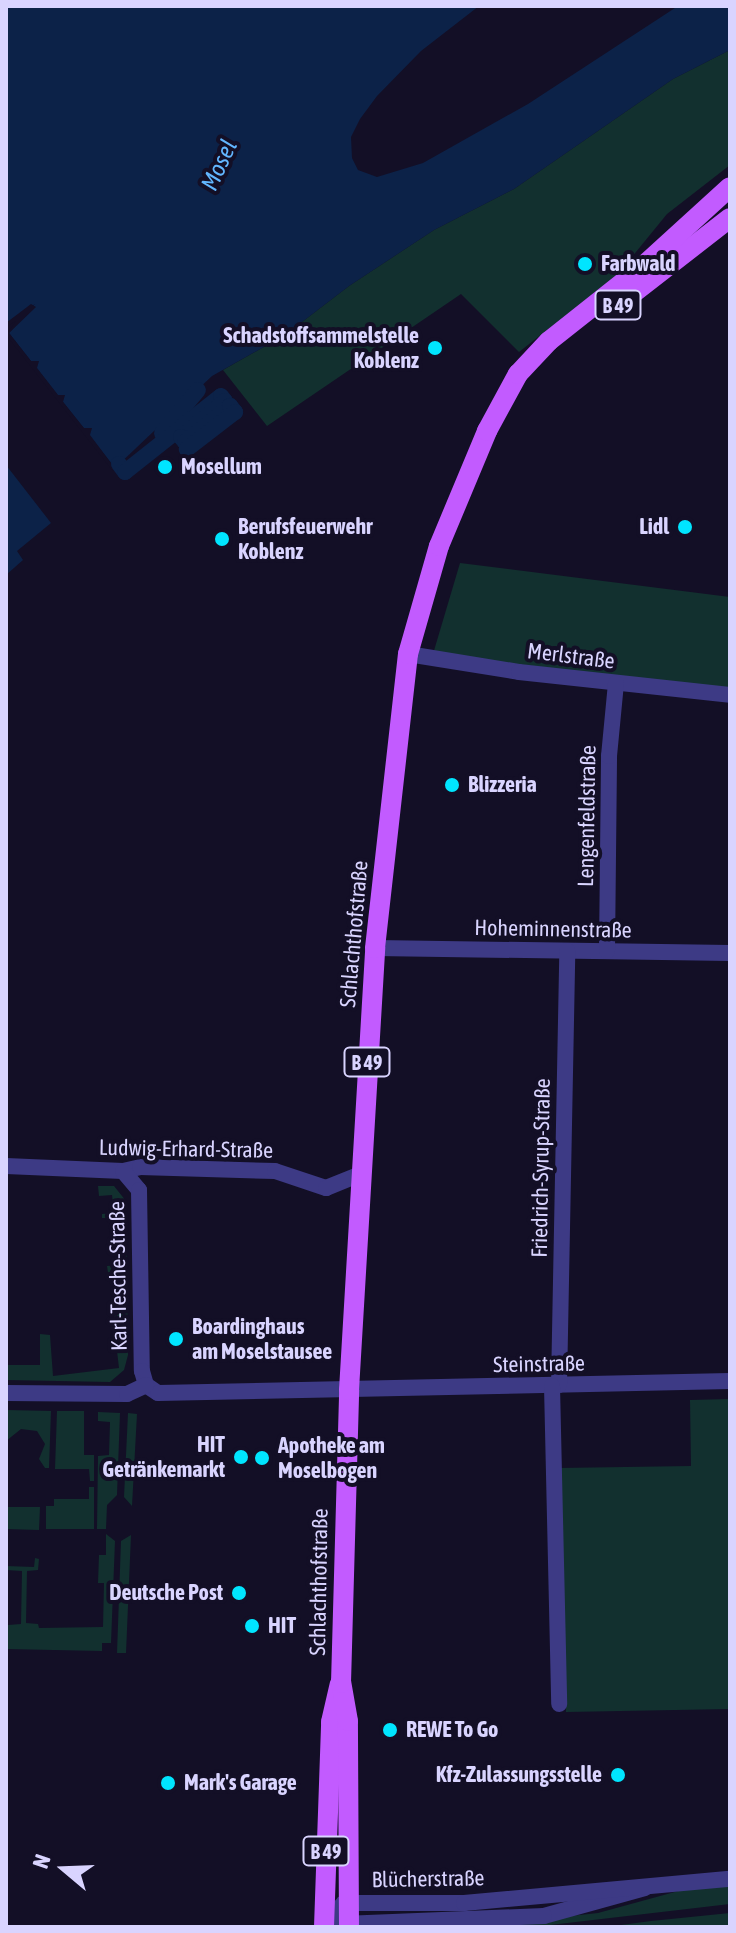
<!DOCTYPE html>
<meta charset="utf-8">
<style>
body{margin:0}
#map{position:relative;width:736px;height:1933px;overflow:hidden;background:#130f26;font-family:"Asap Condensed",sans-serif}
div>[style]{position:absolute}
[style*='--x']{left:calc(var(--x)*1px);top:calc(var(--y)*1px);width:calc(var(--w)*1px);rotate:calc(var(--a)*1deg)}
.green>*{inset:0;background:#12302f}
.water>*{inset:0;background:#0c2248}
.pier>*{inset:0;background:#130f26}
.canal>*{height:16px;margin:-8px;padding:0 8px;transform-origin:8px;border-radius:8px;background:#0c2248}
.street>*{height:16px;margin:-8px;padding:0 8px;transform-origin:8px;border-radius:8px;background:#3d3a85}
.primary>*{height:20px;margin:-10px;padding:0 10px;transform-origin:10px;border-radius:10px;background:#c25bff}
.dots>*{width:22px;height:22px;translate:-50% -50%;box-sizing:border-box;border:4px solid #130f26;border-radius:50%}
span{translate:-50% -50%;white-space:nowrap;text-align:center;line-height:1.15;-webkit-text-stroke:8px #130f26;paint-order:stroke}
.shield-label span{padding:2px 6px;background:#130f26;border:2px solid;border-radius:6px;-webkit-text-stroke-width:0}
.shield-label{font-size:20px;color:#d9d4ff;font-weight:700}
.poi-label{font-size:22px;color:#d9d4ff;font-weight:700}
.left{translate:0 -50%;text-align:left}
.right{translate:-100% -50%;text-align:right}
.street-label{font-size:22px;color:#d9d4ff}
.water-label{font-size:24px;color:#62b6ff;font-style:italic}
.frame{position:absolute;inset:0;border:8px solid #d9d4ff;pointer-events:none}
.north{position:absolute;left:24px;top:1829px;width:80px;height:80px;-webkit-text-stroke:6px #130f26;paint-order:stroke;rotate:289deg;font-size:22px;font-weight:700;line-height:32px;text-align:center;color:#d9d4ff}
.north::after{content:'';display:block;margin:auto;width:28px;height:36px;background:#d9d4ff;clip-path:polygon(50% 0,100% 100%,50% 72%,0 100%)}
</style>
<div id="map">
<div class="green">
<i style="clip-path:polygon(730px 50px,730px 165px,667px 214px,618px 274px,519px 352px,461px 294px,267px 426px,223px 370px,285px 335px,349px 286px,434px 230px,514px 189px,673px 79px)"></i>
<i style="clip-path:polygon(460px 563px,730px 597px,730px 690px,433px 654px)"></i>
<i style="clip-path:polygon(98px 1186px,114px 1186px,126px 1201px,128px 1355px,124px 1370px,110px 1382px,6px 1380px,6px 1365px,40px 1365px,40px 1334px,50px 1335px,53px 1376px,119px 1368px,111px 1300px,123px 1298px,121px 1278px,109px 1279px,107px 1266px,120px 1265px,115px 1218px,102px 1218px,102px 1214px,114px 1213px,112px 1195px,99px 1196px)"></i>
<i style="clip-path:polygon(730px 1399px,730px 1709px,566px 1712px,559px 1468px,691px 1466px,690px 1400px)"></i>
<i style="clip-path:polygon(6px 1410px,51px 1411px,49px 1468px,45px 1468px,39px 1459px,45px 1444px,37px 1431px,21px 1429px,6px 1441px)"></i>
<i style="clip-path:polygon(57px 1411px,84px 1411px,84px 1455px,94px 1455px,94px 1481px,90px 1481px,89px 1469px,55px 1469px)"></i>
<i style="clip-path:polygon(98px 1412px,120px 1413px,117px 1495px,107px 1505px,106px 1529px,97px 1529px,98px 1456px,109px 1455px,110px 1422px,98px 1421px)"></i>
<i style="clip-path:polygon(128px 1413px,137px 1414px,132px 1506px,124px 1497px)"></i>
<i style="clip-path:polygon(89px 1487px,94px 1487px,94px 1529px,46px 1529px,46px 1506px,54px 1506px,54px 1499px,89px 1499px)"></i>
<i style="clip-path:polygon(6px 1507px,40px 1507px,39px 1530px,6px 1529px)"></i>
<i style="clip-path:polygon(106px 1534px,115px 1541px,111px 1643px,102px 1643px,102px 1651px,6px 1649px,8px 1625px,21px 1624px,22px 1571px,6px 1570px,6px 1566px,34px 1567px,35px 1558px,39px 1559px,38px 1570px,27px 1571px,26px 1623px,38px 1624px,39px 1628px,103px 1627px,104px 1583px,98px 1583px,99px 1555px,106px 1555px)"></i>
<i style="clip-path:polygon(131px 1535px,126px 1653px,117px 1653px,121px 1541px)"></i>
<i style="clip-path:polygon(730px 1886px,730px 1904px,533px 1927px,468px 1927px,598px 1913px,682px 1890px)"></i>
<i style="clip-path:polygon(730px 1913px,730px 1927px,606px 1927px,651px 1921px)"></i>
</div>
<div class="water">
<i style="clip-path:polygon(6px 6px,479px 6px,421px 51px,377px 96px,360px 119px,351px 137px,352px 158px,358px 170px,377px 177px,423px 163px,528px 104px,678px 6px,730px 6px,730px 50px,673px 79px,514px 189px,434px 230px,349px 286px,285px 335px,212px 376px,115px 468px,9px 333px,35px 304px,6px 323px)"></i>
<i style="clip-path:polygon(6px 465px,51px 523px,17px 551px,23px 560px,6px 575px)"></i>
</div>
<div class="pier">
<i style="clip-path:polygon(31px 304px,36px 307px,9px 333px,31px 361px,39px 361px,37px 368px,58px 395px,65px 395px,63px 402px,84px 428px,92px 428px,90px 435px,117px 471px,112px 470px,6px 335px,16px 321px,6px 327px,6px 323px)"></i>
</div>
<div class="canal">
<i style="--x:162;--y:433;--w:56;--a:-50.1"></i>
<i style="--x:119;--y:464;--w:10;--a:53"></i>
<i style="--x:125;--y:472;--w:122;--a:-38.4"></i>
<i style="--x:221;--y:396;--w:6;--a:51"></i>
<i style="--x:225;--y:401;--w:57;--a:140.7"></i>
<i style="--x:181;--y:437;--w:6;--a:51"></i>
<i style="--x:185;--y:442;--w:58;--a:-38.7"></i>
<i style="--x:230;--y:406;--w:8;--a:50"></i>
<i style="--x:235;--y:412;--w:61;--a:142.4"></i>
</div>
<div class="street">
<i style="--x:408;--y:654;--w:112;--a:9.2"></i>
<i style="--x:519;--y:672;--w:212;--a:6.2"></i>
<i style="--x:375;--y:948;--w:355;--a:0.8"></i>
<i style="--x:607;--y:951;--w:195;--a:-89.4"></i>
<i style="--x:609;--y:756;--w:73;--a:-84.5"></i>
<i style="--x:6;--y:1166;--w:117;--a:2.4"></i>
<i style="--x:123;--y:1171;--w:17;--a:-13"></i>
<i style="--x:140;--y:1167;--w:135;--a:1.7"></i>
<i style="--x:275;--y:1171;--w:54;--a:18.4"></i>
<i style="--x:326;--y:1188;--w:35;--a:-22"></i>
<i style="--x:123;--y:1171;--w:25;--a:50"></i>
<i style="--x:139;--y:1190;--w:181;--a:89.1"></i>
<i style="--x:142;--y:1371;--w:15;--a:74"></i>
<i style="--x:146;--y:1385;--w:14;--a:34"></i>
<i style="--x:158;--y:1393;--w:572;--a:-1.2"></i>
<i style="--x:559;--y:1385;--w:434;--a:-88.9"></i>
<i style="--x:552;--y:1386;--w:318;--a:88.7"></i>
<i style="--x:6;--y:1393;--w:121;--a:0.5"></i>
<i style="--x:127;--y:1394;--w:21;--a:-25"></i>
<i style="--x:645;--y:1888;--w:105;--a:164.5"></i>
<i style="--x:544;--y:1916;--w:220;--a:177.7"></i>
<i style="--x:324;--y:1925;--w:30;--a:-48"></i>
<i style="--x:344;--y:1903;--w:120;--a:0"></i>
<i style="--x:464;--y:1903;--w:267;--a:-5.2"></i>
</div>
<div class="primary">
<i style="--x:619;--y:304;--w:140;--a:-37.8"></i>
<i style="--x:324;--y:1927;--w:205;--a:-88"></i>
<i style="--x:331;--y:1722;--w:39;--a:-77"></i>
<i style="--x:349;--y:1927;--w:206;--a:-90.3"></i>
<i style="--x:348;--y:1721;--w:39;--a:-100"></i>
<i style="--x:341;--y:1683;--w:293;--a:-88.4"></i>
<i style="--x:349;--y:1390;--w:443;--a:-86.6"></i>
<i style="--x:375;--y:948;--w:296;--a:-83.6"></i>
<i style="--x:408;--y:654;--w:112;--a:-74"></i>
<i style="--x:439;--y:546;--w:125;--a:-67.3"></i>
<i style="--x:487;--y:431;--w:65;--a:-61.5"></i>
<i style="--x:518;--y:374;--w:45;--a:-46.8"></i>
<i style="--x:549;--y:341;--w:117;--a:-38.4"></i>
<i style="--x:641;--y:268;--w:120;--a:-42.3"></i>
</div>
<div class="dots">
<i style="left:585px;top:264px;background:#00e5ff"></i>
<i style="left:435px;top:348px;background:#00e5ff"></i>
<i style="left:165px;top:467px;background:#00e5ff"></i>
<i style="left:685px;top:527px;background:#00e5ff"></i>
<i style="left:222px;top:539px;background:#00e5ff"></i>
<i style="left:452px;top:785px;background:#00e5ff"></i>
<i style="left:176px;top:1339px;background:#00e5ff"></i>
<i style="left:241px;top:1457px;background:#00e5ff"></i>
<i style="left:262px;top:1458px;background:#00e5ff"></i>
<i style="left:239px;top:1593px;background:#00e5ff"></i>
<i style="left:252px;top:1626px;background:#00e5ff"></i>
<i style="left:390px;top:1730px;background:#00e5ff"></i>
<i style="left:618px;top:1775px;background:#00e5ff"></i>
<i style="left:168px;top:1783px;background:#00e5ff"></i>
</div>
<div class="shield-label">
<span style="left:618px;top:305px">B 49</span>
<span style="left:367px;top:1062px">B 49</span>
<span style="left:326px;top:1851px">B 49</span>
</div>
<div class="poi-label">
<span class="left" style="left:601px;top:264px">Farbwald</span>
<span class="right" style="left:419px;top:348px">Schadstoffsammelstelle<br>Koblenz</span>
<span class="left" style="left:181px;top:467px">Mosellum</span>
<span class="left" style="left:238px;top:539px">Berufsfeuerwehr<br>Koblenz</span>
<span class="right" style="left:669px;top:527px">Lidl</span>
<span class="left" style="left:468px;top:785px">Blizzeria</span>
<span class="left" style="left:192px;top:1339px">Boardinghaus<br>am Moselstausee</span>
<span class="right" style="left:225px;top:1457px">HIT<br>Getränkemarkt</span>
<span class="left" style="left:278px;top:1458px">Apotheke am<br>Moselbogen</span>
<span class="right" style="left:223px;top:1593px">Deutsche Post</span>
<span class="left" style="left:268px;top:1626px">HIT</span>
<span class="left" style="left:406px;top:1730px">REWE To Go</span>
<span class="right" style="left:602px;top:1775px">Kfz-Zulassungsstelle</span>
<span class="left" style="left:184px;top:1783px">Mark's Garage</span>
</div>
<div class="street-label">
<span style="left:571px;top:656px;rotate:7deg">Merlstraße</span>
<span style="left:587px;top:816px;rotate:-89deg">Lengenfeldstraße</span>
<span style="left:553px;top:929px;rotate:1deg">Hoheminnenstraße</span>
<span style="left:354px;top:934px;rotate:-85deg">Schlachthofstraße</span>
<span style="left:186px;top:1149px;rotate:1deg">Ludwig-Erhard-Straße</span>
<span style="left:541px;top:1168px;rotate:-89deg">Friedrich-Syrup-Straße</span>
<span style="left:118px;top:1276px;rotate:-91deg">Karl-Tesche-Straße</span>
<span style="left:539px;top:1364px;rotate:-1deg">Steinstraße</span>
<span style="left:319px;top:1582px;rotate:-89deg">Schlachthofstraße</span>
<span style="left:428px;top:1879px;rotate:-1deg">Blücherstraße</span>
</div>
<div class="water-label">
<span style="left:219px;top:165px;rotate:-65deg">Mosel</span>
</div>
<div class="frame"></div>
<div class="north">N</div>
</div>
